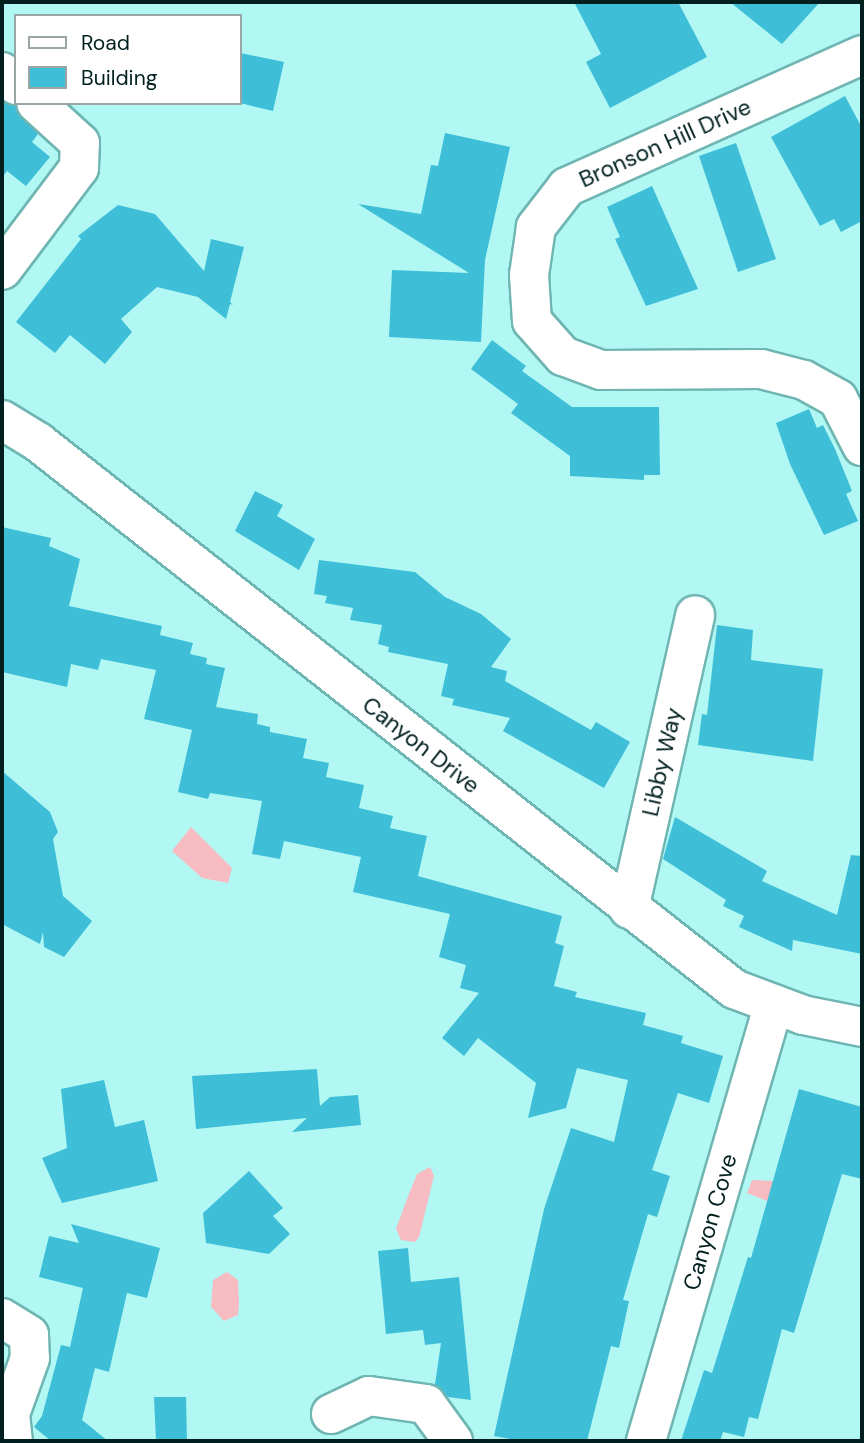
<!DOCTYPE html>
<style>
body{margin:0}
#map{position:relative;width:864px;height:1443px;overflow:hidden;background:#b1f8f5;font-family:"DM Sans",sans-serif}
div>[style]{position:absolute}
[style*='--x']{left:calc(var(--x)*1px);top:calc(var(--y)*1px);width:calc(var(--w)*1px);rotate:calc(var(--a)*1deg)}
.water>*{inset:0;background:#f7bcc1}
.building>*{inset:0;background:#3ebfd7}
.roads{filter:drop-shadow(2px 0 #6fb5b2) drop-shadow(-2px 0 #6fb5b2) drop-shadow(0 2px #6fb5b2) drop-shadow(0 -2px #6fb5b2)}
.street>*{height:38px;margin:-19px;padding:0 19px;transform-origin:19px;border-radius:19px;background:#fff}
.secondary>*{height:38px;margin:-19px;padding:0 19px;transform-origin:19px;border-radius:19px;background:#fff}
span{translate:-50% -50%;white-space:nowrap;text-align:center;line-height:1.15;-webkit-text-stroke:6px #fff;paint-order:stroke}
.street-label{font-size:23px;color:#021f1f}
.frame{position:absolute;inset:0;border:4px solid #021f1f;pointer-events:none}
.legend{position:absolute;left:14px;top:14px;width:228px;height:91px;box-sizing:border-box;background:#fff;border:2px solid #9aa5a5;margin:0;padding:9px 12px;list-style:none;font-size:21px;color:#021f1f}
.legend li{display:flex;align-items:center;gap:14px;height:35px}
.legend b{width:35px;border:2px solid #9aa5a5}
</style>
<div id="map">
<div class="water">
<i style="clip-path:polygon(191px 827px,232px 868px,228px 883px,202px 878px,172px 851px)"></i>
<i style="clip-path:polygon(430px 1167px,434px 1176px,419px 1237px,415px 1242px,401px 1240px,396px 1229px,407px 1199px,417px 1174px)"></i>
<i style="clip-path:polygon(752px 1180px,773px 1181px,799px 1214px,747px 1193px)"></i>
<i style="clip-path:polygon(227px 1272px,238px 1280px,239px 1304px,238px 1315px,224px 1321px,211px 1307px,213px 1280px)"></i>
</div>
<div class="building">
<i style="clip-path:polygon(574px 2px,678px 2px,707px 57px,610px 108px,586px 62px,601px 54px)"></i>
<i style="clip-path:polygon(730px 2px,820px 2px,782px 44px)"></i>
<i style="clip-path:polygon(240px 53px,284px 62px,273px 111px,240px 103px)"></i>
<i style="clip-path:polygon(845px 96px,862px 128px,862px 221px,841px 232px,834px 219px,820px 226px,771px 137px)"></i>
<i style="clip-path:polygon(2px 101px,15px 106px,38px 134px,32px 142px,50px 157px,26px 186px,7px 171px,2px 178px)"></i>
<i style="clip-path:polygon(445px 133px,510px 147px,485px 260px,481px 342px,389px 337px,392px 270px,469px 273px,358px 204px,421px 214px,431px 165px,438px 166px)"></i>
<i style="clip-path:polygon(736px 143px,776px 259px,738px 272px,699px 156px)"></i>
<i style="clip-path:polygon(652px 186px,698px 289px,646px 306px,615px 239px,620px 237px,607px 207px)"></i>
<i style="clip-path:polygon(118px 205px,155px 214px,204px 271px,211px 239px,244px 247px,230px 302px,233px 305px,230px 304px,226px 319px,198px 297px,157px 287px,121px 319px,132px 332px,105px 364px,70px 335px,55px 353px,16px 322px,81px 239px,78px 236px)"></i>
<i style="clip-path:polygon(492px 340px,526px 366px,522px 371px,572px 407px,659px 407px,660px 475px,644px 475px,644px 480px,570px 476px,570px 456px,511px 413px,518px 404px,471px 369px)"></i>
<i style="clip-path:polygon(809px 409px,817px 428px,823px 425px,835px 449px,852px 491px,846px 494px,858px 521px,824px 535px,790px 464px,776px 423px)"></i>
<i style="clip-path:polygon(255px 491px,283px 505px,277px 516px,315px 539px,299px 570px,235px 531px)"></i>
<i style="clip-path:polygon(2px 527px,51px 538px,49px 546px,80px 559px,69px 606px,162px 626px,160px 635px,193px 643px,190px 654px,207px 658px,206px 664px,225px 668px,216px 707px,258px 714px,257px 724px,270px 727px,270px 732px,307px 739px,303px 758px,329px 763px,326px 777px,364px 785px,359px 808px,393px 816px,390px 828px,427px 836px,418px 876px,562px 916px,555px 943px,564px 946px,554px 986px,577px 992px,575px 997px,646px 1013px,643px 1025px,683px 1036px,681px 1043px,723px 1056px,709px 1103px,678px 1093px,652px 1170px,670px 1176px,657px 1217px,648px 1214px,623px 1300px,629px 1301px,619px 1348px,611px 1346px,587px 1441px,520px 1441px,494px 1436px,544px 1209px,571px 1128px,614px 1142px,628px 1080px,577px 1068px,566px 1108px,528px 1118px,536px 1083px,478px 1038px,464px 1056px,442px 1038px,479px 993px,460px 988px,466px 965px,439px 957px,450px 914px,353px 892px,361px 857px,284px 841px,280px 859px,252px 854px,262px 801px,210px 793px,208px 799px,178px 792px,192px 730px,144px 719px,156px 670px,101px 659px,98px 670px,71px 664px,67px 687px,2px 672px)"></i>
<i style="clip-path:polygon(319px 560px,415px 572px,445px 597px,481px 614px,511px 639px,491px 667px,507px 671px,505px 681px,591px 730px,596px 722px,630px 742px,604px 788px,503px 731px,510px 718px,452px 705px,454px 699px,441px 696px,448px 664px,388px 652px,389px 647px,378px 644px,382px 625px,350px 620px,353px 608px,325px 603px,327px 596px,314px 594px)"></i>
<i style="clip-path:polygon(717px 625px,753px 630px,751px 660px,823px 669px,813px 761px,698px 745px,702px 714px,707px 715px)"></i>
<i style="clip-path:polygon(2px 771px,50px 812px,58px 832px,53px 839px,63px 896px,92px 921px,64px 957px,44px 947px,43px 932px,40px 944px,2px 924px)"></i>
<i style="clip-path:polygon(675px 817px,767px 871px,762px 881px,837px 915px,851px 855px,862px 856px,862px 954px,793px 940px,792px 951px,739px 927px,744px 916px,723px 906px,726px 900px,663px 859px)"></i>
<i style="clip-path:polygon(317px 1069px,320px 1106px,330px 1097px,358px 1095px,361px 1125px,292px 1132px,307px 1118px,196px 1129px,192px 1076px)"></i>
<i style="clip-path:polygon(104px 1080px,115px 1127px,144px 1120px,158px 1181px,62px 1203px,42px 1158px,67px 1148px,61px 1089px)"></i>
<i style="clip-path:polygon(799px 1089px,862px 1107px,862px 1179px,842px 1174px,794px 1333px,782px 1329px,758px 1419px,749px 1417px,744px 1437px,723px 1432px,720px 1441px,681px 1441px,704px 1370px,712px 1373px,748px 1257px,751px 1258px)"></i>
<i style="clip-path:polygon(249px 1171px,283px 1208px,273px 1216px,290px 1234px,269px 1254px,206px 1243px,203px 1213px)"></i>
<i style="clip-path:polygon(71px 1224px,160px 1248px,147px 1298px,127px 1293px,109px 1372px,95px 1368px,82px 1420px,108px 1441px,51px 1441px,34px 1427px,42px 1416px,61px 1345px,70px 1347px,83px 1288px,39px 1277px,49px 1236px,79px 1243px)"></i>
<i style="clip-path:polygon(408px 1248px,411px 1282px,459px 1277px,471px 1400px,448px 1397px,435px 1384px,441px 1343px,425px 1345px,423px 1330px,386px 1334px,378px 1251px)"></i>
<i style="clip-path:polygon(154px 1397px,186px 1397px,187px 1441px,156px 1441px)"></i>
</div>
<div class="roads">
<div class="street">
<i style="--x:862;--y:55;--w:323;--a:155.9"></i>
<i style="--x:567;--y:187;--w:51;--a:127.8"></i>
<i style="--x:536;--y:227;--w:49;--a:98.3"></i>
<i style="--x:529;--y:275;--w:46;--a:86.3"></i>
<i style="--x:532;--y:321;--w:47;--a:48.5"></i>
<i style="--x:563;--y:356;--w:40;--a:20.2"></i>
<i style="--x:601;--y:370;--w:160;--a:-0.4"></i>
<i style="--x:761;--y:369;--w:44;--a:14.3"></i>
<i style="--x:804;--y:380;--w:39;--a:29"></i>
<i style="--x:838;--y:399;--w:53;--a:62.9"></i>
<i style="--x:2;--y:72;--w:19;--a:43"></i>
<i style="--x:2;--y:270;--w:128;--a:-53"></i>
<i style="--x:79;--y:168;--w:25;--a:-88"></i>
<i style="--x:80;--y:143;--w:59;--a:-137.7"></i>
<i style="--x:629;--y:909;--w:301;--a:-77.3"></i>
<i style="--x:2;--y:1318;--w:32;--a:32"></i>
<i style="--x:29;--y:1335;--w:23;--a:88"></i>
<i style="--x:30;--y:1358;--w:59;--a:109.7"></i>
<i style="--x:10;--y:1414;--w:27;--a:84"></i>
<i style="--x:331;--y:1414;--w:42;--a:-25.3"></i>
<i style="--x:369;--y:1396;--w:58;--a:8"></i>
<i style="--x:426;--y:1404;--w:46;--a:53.9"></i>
<i style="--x:646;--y:1441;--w:455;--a:-73.7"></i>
</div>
<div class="secondary">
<i style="--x:2;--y:420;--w:42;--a:31.4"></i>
<i style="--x:38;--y:442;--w:885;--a:38.16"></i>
<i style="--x:734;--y:989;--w:74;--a:20.6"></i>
<i style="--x:803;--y:1015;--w:60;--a:11.5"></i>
</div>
</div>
<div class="street-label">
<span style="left:665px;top:143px;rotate:-24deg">Bronson Hill Drive</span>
<span style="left:421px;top:745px;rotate:38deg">Canyon Drive</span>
<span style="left:662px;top:762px;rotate:-77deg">Libby Way</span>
<span style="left:710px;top:1222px;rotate:-74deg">Canyon Cove</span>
</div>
<div class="frame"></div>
<ul class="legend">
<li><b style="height:9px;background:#fff"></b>Road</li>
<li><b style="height:19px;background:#3ebfd7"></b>Building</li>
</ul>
</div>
